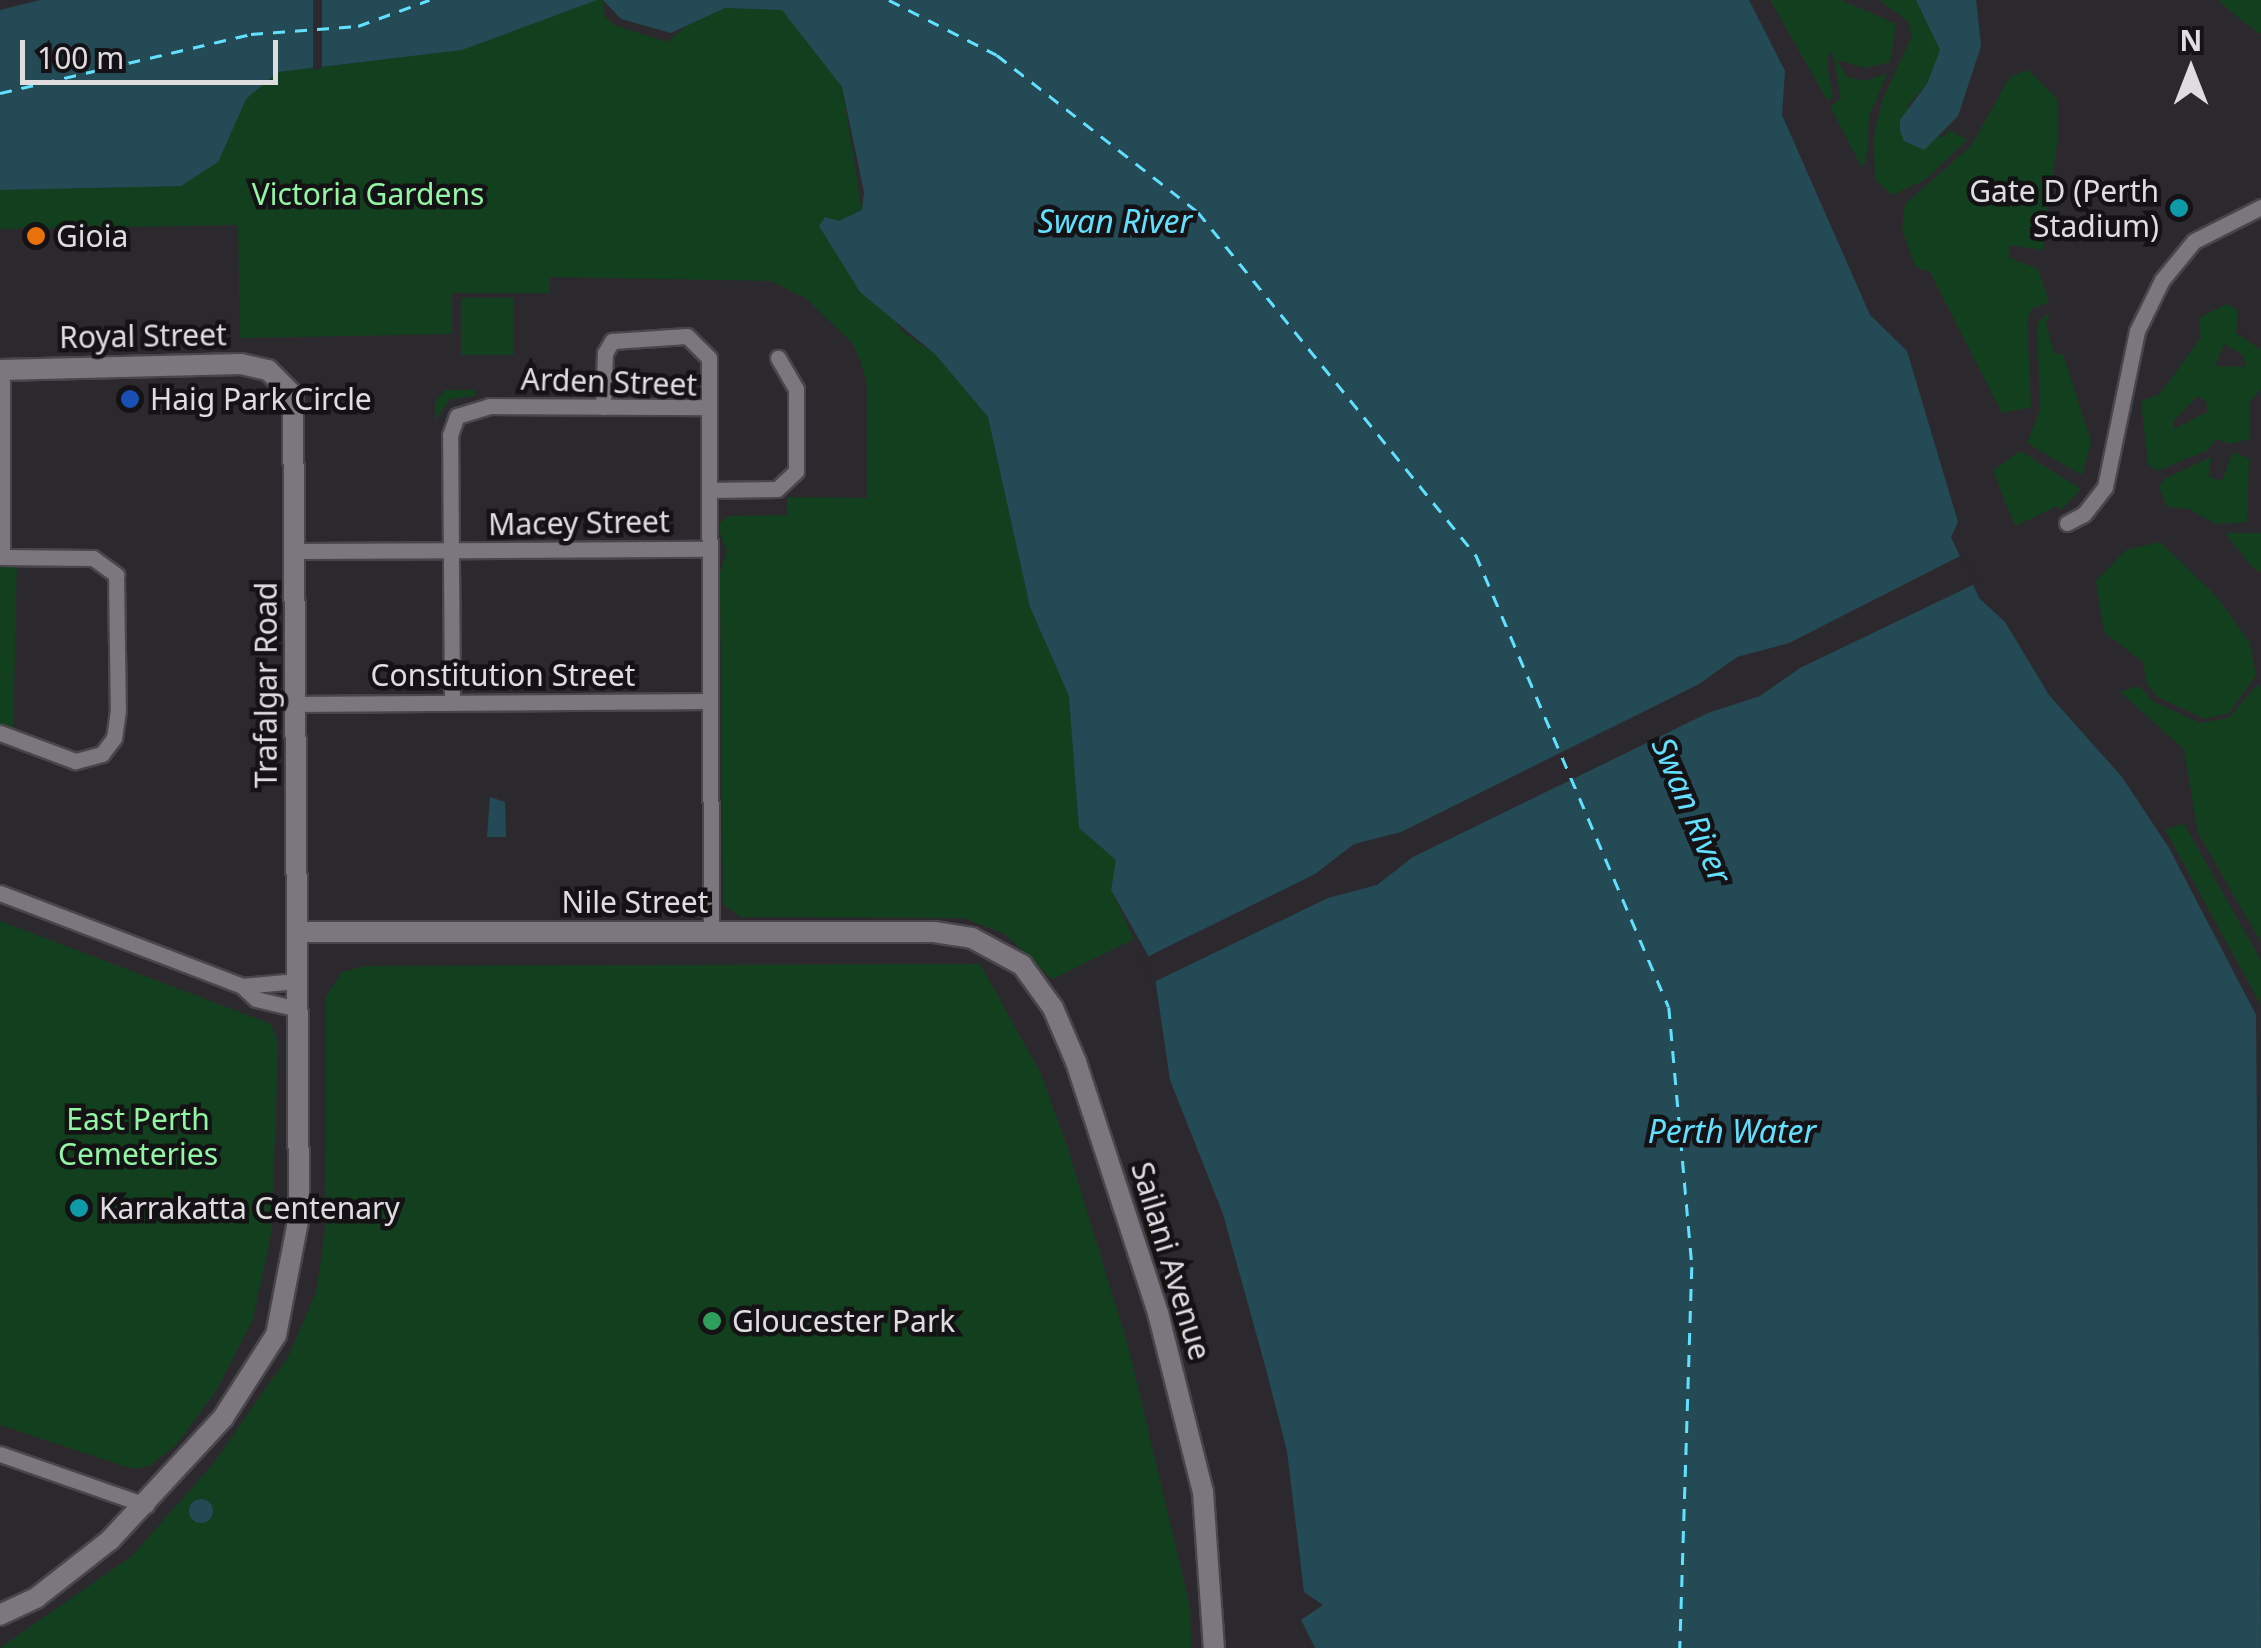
<!DOCTYPE html>
<style>
body{margin:0}
#map{position:relative;width:2261px;height:1648px;overflow:hidden;background:#2c292e;font-family:"Noto Sans",sans-serif}
div>[style]{position:absolute}
[style*='--x']{left:calc(var(--x)*1px);top:calc(var(--y)*1px);width:calc(var(--w)*1px);rotate:calc(var(--a)*1deg)}
.green>*{inset:0;background:#12401e}
.water>*{inset:0;background:#244b55}
.round{border-radius:50%}
.pier>*{inset:0;background:#2c292e}
.ferry>*{height:2.5px;margin-top:-1.25px;transform-origin:0;background:repeating-linear-gradient(90deg,#62e0ff 0 12px,transparent 0 22px)}
.roads{filter:drop-shadow(2px 0 #49464b) drop-shadow(-2px 0 #49464b) drop-shadow(0 2px #49464b) drop-shadow(0 -2px #49464b)}
.street>*{height:15px;margin:-7.5px;padding:0 7.5px;transform-origin:7.5px;border-radius:7.5px;background:#7c777e}
.secondary>*{height:20px;margin:-10px;padding:0 10px;transform-origin:10px;border-radius:10px;background:#7c777e}
.dots>*{width:28px;height:28px;translate:-50% -50%;box-sizing:border-box;border:5px solid #141214;border-radius:50%}
span{translate:-50% -50%;white-space:nowrap;text-align:center;line-height:1.15;-webkit-text-stroke:9px #141214;paint-order:stroke}
.poi-label{font-size:30px;color:#e0dde1}
.right{translate:-100% -50%;text-align:right}
.left{translate:0 -50%;text-align:left}
.park-label{font-size:30px;color:#91f7a5}
.street-label{font-size:30px;color:#e0dde1}
.water-label{font-size:32px;color:#62e0ff;font-style:italic}
.north{position:absolute;left:2141px;top:20px;width:100px;height:100px;-webkit-text-stroke:8px #141214;paint-order:stroke;rotate:0deg;font-size:28px;font-weight:700;line-height:40px;text-align:center;color:#e0dde1}
.north::after{content:'';display:block;margin:auto;width:35px;height:45px;background:#e0dde1;clip-path:polygon(50% 0,100% 100%,50% 72%,0 100%)}
.scale{position:absolute;left:20px;top:40px;width:258px;height:45px;box-sizing:border-box;border:5px solid #e0dde1;border-top:0;padding-left:12px;font-size:30px;line-height:35px;white-space:nowrap;color:#e0dde1;-webkit-text-stroke:8px #141214;paint-order:stroke}
</style>
<div id="map">
<div class="green">
<i style="clip-path:polygon(597px 0,603px 0,604px 16px,614px 25px,667px 42px,695px 19px,725px 8px,782px 10px,842px 87px,862px 210px,838px 221px,825px 217px,819px 227px,904px 333px,935px 354px,988px 417px,1030px 607px,1069px 696px,1079px 828px,1116px 860px,1111px 890px,1134px 939px,1052px 979px,1005px 934px,963px 918px,741px 917px,723px 904px,720px 573px,727px 551px,717px 525px,729px 516px,787px 515px,787px 497px,867px 498px,867px 384px,860px 360px,852px 343px,807px 299px,771px 281px,550px 277px,550px 293px,452px 293px,452px 334px,240px 338px,238px 225px,0 229px,0 190px,181px 186px,255px 87px,278px 72px,462px 50px)"></i>
<i style="clip-path:polygon(1770px 0,1841px 0,1896px 24px,1890px 62px,1864px 68px,1836px 59px,1847px 77px,1863px 81px,1887px 74px,1869px 116px,1866px 163px,1861px 166px,1830px 106px,1841px 98px,1833px 55px,1829px 51px,1827px 65px,1833px 97px,1827px 100px)"></i>
<i style="clip-path:polygon(1879px 0,1916px 0,1940px 50px,1927px 84px,1907px 106px,1942px 138px,1950px 130px,1967px 140px,1925px 180px,1892px 195px,1875px 179px,1874px 137px,1882px 101px,1912px 36px,1908px 21px)"></i>
<i style="clip-path:polygon(2218px 0,2261px 0,2261px 34px,2241px 20px)"></i>
<i style="clip-path:polygon(2028px 70px,2057px 99px,2057px 144px,2043px 250px,2010px 245px,2008px 257px,2038px 269px,2049px 302px,2031px 309px,2027px 320px,2031px 407px,2002px 413px,1930px 272px,1915px 266px,1902px 229px,1905px 204px,1971px 146px,2010px 77px)"></i>
<i style="clip-path:polygon(461px 298px,514px 298px,514px 355px,461px 355px)"></i>
<i style="clip-path:polygon(evenodd,2227px 304px,2238px 310px,2236px 333px,2261px 350px,2261px 389px,2250px 402px,2249px 439px,2230px 444px,2217px 439px,2208px 450px,2157px 471px,2148px 464px,2141px 401px,2160px 394px,2193px 349px,2201px 337px,2199px 318px,2227px 304px,2224px 344px,2243px 355px,2246px 367px,2215px 366px,2224px 344px,2227px 304px,2197px 396px,2206px 401px,2207px 412px,2174px 429px,2174px 420px,2197px 396px)"></i>
<i style="clip-path:polygon(2051px 312px,2046px 322px,2054px 354px,2063px 354px,2091px 442px,2082px 475px,2027px 443px,2040px 410px,2037px 322px)"></i>
<i style="clip-path:polygon(445px 390px,475px 390px,475px 396px,450px 399px,435px 421px,435px 402px)"></i>
<i style="clip-path:polygon(2020px 451px,2081px 489px,2061px 510px,2057px 506px,2015px 526px,1993px 471px)"></i>
<i style="clip-path:polygon(2233px 452px,2249px 459px,2247px 522px,2216px 524px,2189px 509px,2167px 507px,2159px 487px,2164px 479px,2211px 457px,2209px 477px,2222px 481px)"></i>
<i style="clip-path:polygon(2225px 533px,2261px 533px,2261px 572px,2252px 567px)"></i>
<i style="clip-path:polygon(2160px 542px,2216px 596px,2249px 642px,2256px 675px,2229px 713px,2205px 719px,2158px 697px,2147px 684px,2143px 662px,2104px 632px,2096px 581px,2126px 550px)"></i>
<i style="clip-path:polygon(0 557px,17px 558px,13px 738px,0 733px)"></i>
<i style="clip-path:polygon(2257px 685px,2261px 688px,2261px 942px,2198px 833px,2184px 749px,2120px 692px,2139px 686px,2154px 702px,2200px 723px,2229px 718px)"></i>
<i style="clip-path:polygon(2184px 824px,2261px 961px,2261px 1005px,2165px 829px)"></i>
<i style="clip-path:polygon(0 921px,271px 1024px,278px 1043px,272px 1229px,253px 1319px,216px 1391px,176px 1445px,149px 1466px,133px 1469px,0 1425px)"></i>
<i style="clip-path:polygon(980px 964px,1041px 1074px,1068px 1149px,1129px 1350px,1190px 1607px,1191px 1648px,0 1648px,132px 1556px,213px 1464px,289px 1355px,316px 1292px,325px 1232px,326px 997px,342px 972px,366px 966px)"></i>
</div>
<div class="water">
<i style="clip-path:polygon(40px 0,597px 0,462px 50px,278px 72px,246px 99px,218px 162px,181px 186px,0 190px,0 10px)"></i>
<i style="clip-path:polygon(603px 0,1749px 0,1785px 71px,1782px 115px,1870px 315px,1907px 351px,1958px 522px,1951px 537px,1979px 598px,2005px 622px,2049px 695px,2122px 777px,2169px 848px,2256px 1015px,2261px 1648px,1315px 1648px,1301px 1620px,1323px 1605px,1304px 1592px,1287px 1451px,1266px 1369px,1223px 1214px,1170px 1080px,1153px 964px,1111px 890px,1116px 860px,1079px 828px,1069px 696px,1030px 607px,988px 417px,935px 354px,860px 292px,819px 226px,825px 217px,839px 221px,862px 210px,864px 192px,842px 87px,782px 10px,725px 8px,671px 33px,621px 19px)"></i>
<i style="clip-path:polygon(1916px 0,1976px 0,1981px 46px,1958px 116px,1924px 150px,1904px 141px,1900px 131px,1900px 120px,1927px 84px,1940px 50px)"></i>
<i style="clip-path:polygon(490px 797px,505px 802px,506px 837px,487px 837px)"></i>
<i class="round" style="left:189px;top:1499px;width:24px;height:24px"></i>
</div>
<div class="pier">
<i style="clip-path:polygon(313px 0,322px 0,322px 69px,313px 70px)"></i>
<i style="clip-path:polygon(1964px 554px,1977px 583px,1800px 668px,1760px 696px,1708px 713px,1413px 857px,1377px 885px,1328px 898px,1152px 983px,1143px 959px,1315px 874px,1354px 844px,1401px 832px,1699px 684px,1737px 657px,1789px 643px)"></i>
</div>
<div class="ferry">
<i style="--x:889;--y:0;--w:121;--a:27"></i>
<i style="--x:997;--y:55;--w:255;--a:38"></i>
<i style="--x:1198;--y:212;--w:442;--a:51"></i>
<i style="--x:1476;--y:555;--w:491;--a:66.9"></i>
<i style="--x:1669;--y:1007;--w:261;--a:84.9"></i>
<i style="--x:1692;--y:1267;--w:381;--a:91.8"></i>
<i style="--x:0;--y:93;--w:258;--a:-13.2"></i>
<i style="--x:251;--y:34;--w:107;--a:-4.3"></i>
<i style="--x:358;--y:26;--w:76;--a:-20.1"></i>
</div>
<div class="roads">
<div class="street">
<i style="--x:603;--y:407;--w:54;--a:-87.9"></i>
<i style="--x:605;--y:353;--w:14;--a:-60"></i>
<i style="--x:612;--y:341;--w:75;--a:-3.8"></i>
<i style="--x:687;--y:336;--w:31;--a:45"></i>
<i style="--x:709;--y:358;--w:49;--a:90"></i>
<i style="--x:709;--y:490;--w:68;--a:-0.8"></i>
<i style="--x:777;--y:489;--w:26;--a:-43"></i>
<i style="--x:796;--y:471;--w:82;--a:-90"></i>
<i style="--x:796;--y:389;--w:36;--a:-120"></i>
<i style="--x:2067;--y:523;--w:19;--a:-28"></i>
<i style="--x:2084;--y:514;--w:34;--a:-52"></i>
<i style="--x:2105;--y:487;--w:159;--a:-78.4"></i>
<i style="--x:2137;--y:331;--w:57;--a:-63.9"></i>
<i style="--x:2162;--y:280;--w:50;--a:-50.6"></i>
<i style="--x:2194;--y:241;--w:75;--a:-26.9"></i>
<i style="--x:296;--y:551;--w:413;--a:-0.3"></i>
<i style="--x:0;--y:557;--w:93;--a:0.6"></i>
<i style="--x:93;--y:558;--w:29;--a:36"></i>
<i style="--x:116;--y:575;--w:135;--a:89.2"></i>
<i style="--x:118;--y:710;--w:28;--a:98"></i>
<i style="--x:114;--y:738;--w:20;--a:127"></i>
<i style="--x:102;--y:754;--w:28;--a:165"></i>
<i style="--x:75;--y:761;--w:80;--a:-159.5"></i>
<i style="--x:2;--y:557;--w:187;--a:-90"></i>
<i style="--x:452;--y:702;--w:267;--a:-90.4"></i>
<i style="--x:450;--y:435;--w:20;--a:-70"></i>
<i style="--x:457;--y:416;--w:34;--a:-17"></i>
<i style="--x:489;--y:406;--w:220;--a:0.3"></i>
<i style="--x:709;--y:407;--w:525;--a:89.78"></i>
<i style="--x:297;--y:704;--w:411;--a:-0.4"></i>
<i style="--x:0;--y:893;--w:259;--a:21"></i>
<i style="--x:242;--y:986;--w:19;--a:43"></i>
<i style="--x:256;--y:999;--w:43;--a:13.4"></i>
<i style="--x:242;--y:986;--w:55;--a:-5.2"></i>
<i style="--x:0;--y:1454;--w:155;--a:19.3"></i>
</div>
<div class="secondary">
<i style="--x:0;--y:370;--w:241;--a:-1.4"></i>
<i style="--x:241;--y:364;--w:28;--a:13"></i>
<i style="--x:268;--y:370;--w:35;--a:45"></i>
<i style="--x:293;--y:395;--w:821;--a:89.58"></i>
<i style="--x:299;--y:1216;--w:121;--a:100.9"></i>
<i style="--x:276;--y:1335;--w:98;--a:122.6"></i>
<i style="--x:223;--y:1418;--w:166;--a:132.8"></i>
<i style="--x:110;--y:1540;--w:94;--a:141.9"></i>
<i style="--x:36;--y:1598;--w:40;--a:155"></i>
<i style="--x:297;--y:932;--w:637;--a:0"></i>
<i style="--x:934;--y:932;--w:38;--a:9"></i>
<i style="--x:972;--y:938;--w:57;--a:28.4"></i>
<i style="--x:1022;--y:965;--w:53;--a:54.2"></i>
<i style="--x:1053;--y:1008;--w:59;--a:66.9"></i>
<i style="--x:1076;--y:1062;--w:264;--a:71.9"></i>
<i style="--x:1158;--y:1313;--w:185;--a:75.9"></i>
<i style="--x:1203;--y:1492;--w:156;--a:86"></i>
</div>
</div>
<div class="dots">
<i style="left:2179px;top:208px;background:#0f9aa8"></i>
<i style="left:36px;top:236px;background:#e8710a"></i>
<i style="left:130px;top:399px;background:#1a4fb4"></i>
<i style="left:79px;top:1208px;background:#0f9aa8"></i>
<i style="left:712px;top:1321px;background:#2e9e5b"></i>
</div>
<div class="poi-label">
<span class="right" style="left:2159px;top:208px">Gate D (Perth<br>Stadium)</span>
<span class="left" style="left:56px;top:236px">Gioia</span>
<span class="left" style="left:150px;top:399px">Haig Park Circle</span>
<span class="left" style="left:99px;top:1208px">Karrakatta Centenary</span>
<span class="left" style="left:732px;top:1321px">Gloucester Park</span>
</div>
<div class="park-label">
<span style="left:368px;top:194px">Victoria Gardens</span>
<span style="left:138px;top:1136px">East Perth<br>Cemeteries</span>
</div>
<div class="street-label">
<span style="left:143px;top:336px;rotate:-1deg">Royal Street</span>
<span style="left:609px;top:382px;rotate:2deg">Arden Street</span>
<span style="left:579px;top:523px;rotate:-1deg">Macey Street</span>
<span style="left:503px;top:675px">Constitution Street</span>
<span style="left:266px;top:685px;rotate:-90deg">Trafalgar Road</span>
<span style="left:635px;top:902px">Nile Street</span>
<span style="left:1171px;top:1261px;rotate:73deg">Sailani Avenue</span>
</div>
<div class="water-label">
<span style="left:1115px;top:221px">Swan River</span>
<span style="left:1692px;top:810px;rotate:67deg">Swan River</span>
<span style="left:1732px;top:1131px">Perth Water</span>
</div>
<div class="north">N</div>
<div class="scale">100 m</div>
</div>
